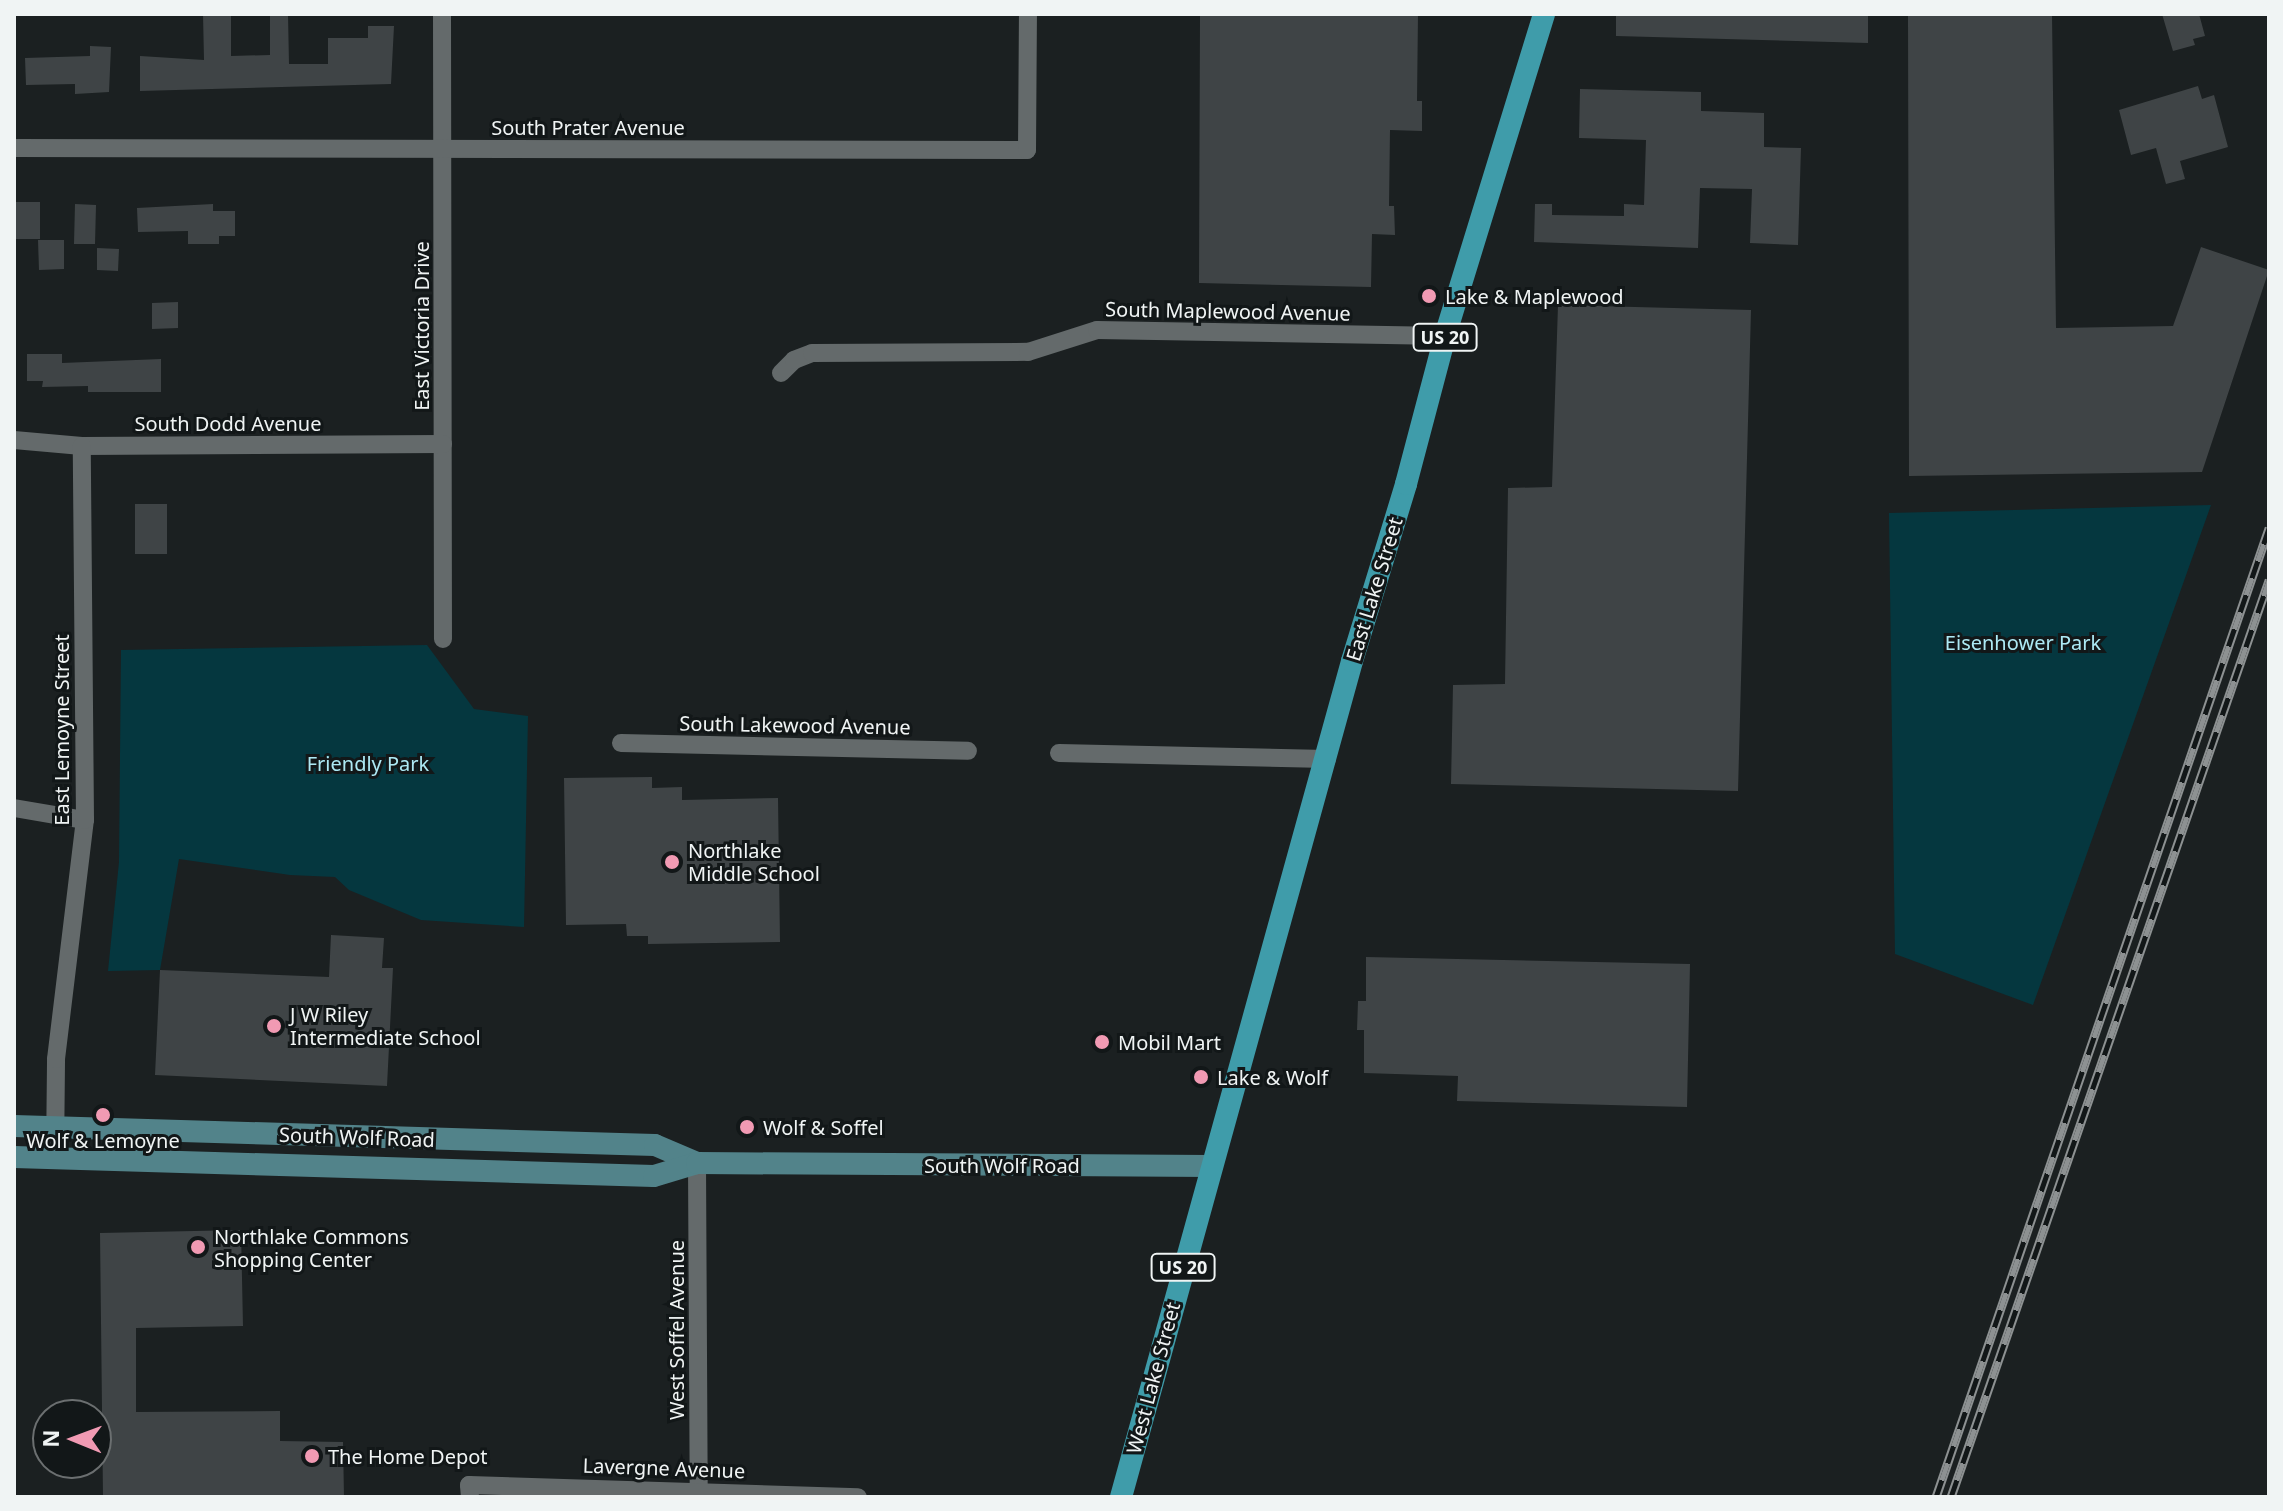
<!DOCTYPE html>
<style>
body{margin:0}
#map{position:relative;width:2283px;height:1511px;overflow:hidden;background:#1b2021;font-family:"Noto Sans",sans-serif}
div>[style]{position:absolute}
[style*='--x']{left:calc(var(--x)*1px);top:calc(var(--y)*1px);width:calc(var(--w)*1px);rotate:calc(var(--a)*1deg)}
.green>*{inset:0;background:#05373f}
.building>*{inset:0;background:#3f4446}
.minor>*{height:18px;margin:-9px;padding:0 9px;transform-origin:9px;border-radius:9px;background:#646a6b}
.secondary>*{height:22px;margin:-11px;padding:0 11px;transform-origin:11px;border-radius:11px;background:#52838a}
.primary>*{height:22px;margin:-11px;padding:0 11px;transform-origin:11px;border-radius:11px;background:#3f9caa}
.rail>*{height:9px;margin-top:-4.5px;transform-origin:0;background:repeating-linear-gradient(90deg,#121718 0 18px,#8d9192 0 36px);box-sizing:border-box;border-block:2px solid #8d9192}
.dots>*{width:22px;height:22px;translate:-50% -50%;box-sizing:border-box;border:4px solid #121718;border-radius:50%}
span{translate:-50% -50%;white-space:nowrap;text-align:center;line-height:1.15;-webkit-text-stroke:6px #121718;paint-order:stroke}
.shield-label span{padding:2px 6px;background:#121718;border:2px solid;border-radius:6px;-webkit-text-stroke-width:0}
.shield-label{font-size:18px;color:#f0f4f4;font-weight:700}
.street-label{font-size:20px;color:#f0f4f4}
.poi-label{font-size:20px;color:#f0f4f4}
.left{translate:0 -50%;text-align:left}
.park-label{font-size:20px;color:#ade9f4}
.frame{position:absolute;inset:0;border:16px solid #f0f4f4;pointer-events:none}
.north{position:absolute;left:32px;top:1399px;width:80px;height:80px;box-sizing:border-box;background:#121718;border:2px solid #6b6f70;border-radius:50%;rotate:271deg;font-size:22px;font-weight:700;line-height:32px;text-align:center;color:#f0f4f4}
.north::after{content:'';display:block;margin:auto;width:28px;height:36px;background:#f19ab3;clip-path:polygon(50% 0,100% 100%,50% 72%,0 100%)}
</style>
<div id="map">
<div class="green">
<i style="clip-path:polygon(2211px 505px,2033px 1005px,1895px 954px,1889px 513px)"></i>
<i style="clip-path:polygon(427px 645px,474px 709px,528px 716px,524px 927px,421px 920px,349px 890px,335px 877px,290px 875px,179px 859px,160px 970px,108px 971px,119px 862px,121px 650px)"></i>
</div>
<div class="building">
<i style="clip-path:polygon(203px 14px,231px 14px,231px 56px,270px 55px,270px 14px,288px 14px,289px 64px,328px 64px,328px 38px,368px 38px,368px 26px,394px 26px,391px 84px,140px 91px,140px 56px,204px 60px)"></i>
<i style="clip-path:polygon(1200px 14px,1418px 14px,1417px 101px,1422px 101px,1422px 131px,1390px 130px,1389px 206px,1394px 206px,1395px 235px,1372px 234px,1371px 287px,1199px 283px)"></i>
<i style="clip-path:polygon(1616px 14px,1868px 14px,1868px 43px,1616px 36px)"></i>
<i style="clip-path:polygon(1908px 14px,2052px 14px,2056px 328px,2173px 326px,2201px 247px,2269px 270px,2202px 472px,1909px 476px)"></i>
<i style="clip-path:polygon(2162px 14px,2199px 14px,2205px 36px,2193px 39px,2195px 45px,2173px 51px)"></i>
<i style="clip-path:polygon(90px 46px,111px 47px,109px 92px,75px 94px,75px 84px,26px 85px,25px 58px,90px 56px)"></i>
<i style="clip-path:polygon(2198px 86px,2202px 99px,2214px 95px,2228px 147px,2180px 161px,2185px 179px,2166px 184px,2156px 148px,2131px 155px,2119px 110px)"></i>
<i style="clip-path:polygon(1580px 89px,1701px 92px,1701px 111px,1764px 113px,1764px 147px,1801px 148px,1798px 245px,1750px 243px,1752px 189px,1700px 188px,1698px 248px,1534px 242px,1535px 204px,1552px 204px,1552px 215px,1624px 216px,1624px 204px,1644px 205px,1646px 140px,1579px 138px)"></i>
<i style="clip-path:polygon(14px 202px,40px 202px,40px 239px,14px 239px)"></i>
<i style="clip-path:polygon(75px 204px,96px 205px,95px 244px,74px 244px)"></i>
<i style="clip-path:polygon(213px 204px,213px 211px,235px 211px,235px 236px,219px 236px,219px 244px,188px 244px,188px 231px,138px 232px,137px 208px)"></i>
<i style="clip-path:polygon(38px 240px,64px 240px,64px 269px,39px 270px)"></i>
<i style="clip-path:polygon(97px 248px,119px 249px,118px 271px,97px 270px)"></i>
<i style="clip-path:polygon(178px 302px,178px 328px,152px 329px,152px 303px)"></i>
<i style="clip-path:polygon(1558px 305px,1751px 310px,1738px 791px,1451px 784px,1453px 685px,1505px 684px,1508px 488px,1552px 487px)"></i>
<i style="clip-path:polygon(27px 354px,62px 354px,62px 363px,161px 359px,161px 392px,88px 392px,88px 386px,42px 387px,43px 381px,27px 381px)"></i>
<i style="clip-path:polygon(135px 504px,167px 504px,167px 554px,135px 554px)"></i>
<i style="clip-path:polygon(652px 777px,652px 788px,682px 787px,682px 800px,778px 798px,780px 942px,648px 944px,648px 936px,627px 936px,626px 924px,566px 925px,564px 778px)"></i>
<i style="clip-path:polygon(331px 935px,384px 938px,382px 968px,393px 968px,387px 1086px,155px 1075px,160px 970px,329px 977px)"></i>
<i style="clip-path:polygon(1366px 957px,1690px 964px,1687px 1107px,1457px 1101px,1458px 1076px,1364px 1073px,1364px 1030px,1357px 1030px,1358px 1001px,1366px 1001px)"></i>
<i style="clip-path:polygon(241px 1230px,243px 1326px,136px 1328px,136px 1412px,280px 1411px,280px 1441px,343px 1442px,344px 1497px,103px 1497px,100px 1233px)"></i>
</div>
<div class="minor">
<i style="--x:442;--y:14;--w:625;--a:89.91"></i>
<i style="--x:14;--y:148;--w:1013;--a:0.11"></i>
<i style="--x:1027;--y:150;--w:136;--a:-89.6"></i>
<i style="--x:781;--y:373;--w:18;--a:-45"></i>
<i style="--x:794;--y:360;--w:19;--a:-21"></i>
<i style="--x:812;--y:353;--w:216;--a:-0.3"></i>
<i style="--x:1028;--y:352;--w:72;--a:-17.7"></i>
<i style="--x:1097;--y:330;--w:348;--a:1"></i>
<i style="--x:14;--y:440;--w:68;--a:5"></i>
<i style="--x:82;--y:446;--w:361;--a:-0.3"></i>
<i style="--x:621;--y:743;--w:347;--a:1.3"></i>
<i style="--x:1059;--y:753;--w:268;--a:1.3"></i>
<i style="--x:14;--y:808;--w:72;--a:9.6"></i>
<i style="--x:55;--y:1158;--w:99;--a:-89.4"></i>
<i style="--x:56;--y:1059;--w:241;--a:-83.1"></i>
<i style="--x:85;--y:820;--w:374;--a:-90.5"></i>
<i style="--x:697;--y:1163;--w:334;--a:89.7"></i>
<i style="--x:470;--y:1497;--w:12;--a:-95"></i>
<i style="--x:469;--y:1485;--w:389;--a:1.8"></i>
</div>
<div class="secondary">
<i style="--x:14;--y:1126;--w:641;--a:1.7"></i>
<i style="--x:655;--y:1145;--w:46;--a:23.2"></i>
<i style="--x:14;--y:1157;--w:640;--a:1.7"></i>
<i style="--x:654;--y:1176;--w:45;--a:-16.8"></i>
<i style="--x:697;--y:1163;--w:514;--a:0.33"></i>
</div>
<div class="primary">
<i style="--x:1121;--y:1497;--w:867;--a:-74.55"></i>
<i style="--x:1352;--y:661;--w:185;--a:-73"></i>
<i style="--x:1406;--y:484;--w:153;--a:-75.2"></i>
<i style="--x:1445;--y:336;--w:337;--a:-72.9"></i>
</div>
<div class="rail">
<i style="--x:1936;--y:1497;--w:1025;--a:-71.03"></i>
<i style="--x:1951;--y:1497;--w:971;--a:-70.87"></i>
</div>
<div class="dots">
<i style="left:1429px;top:296px;background:#f19ab3"></i>
<i style="left:672px;top:862px;background:#f19ab3"></i>
<i style="left:274px;top:1026px;background:#f19ab3"></i>
<i style="left:1102px;top:1042px;background:#f19ab3"></i>
<i style="left:1201px;top:1077px;background:#f19ab3"></i>
<i style="left:103px;top:1115px;background:#f19ab3"></i>
<i style="left:747px;top:1127px;background:#f19ab3"></i>
<i style="left:198px;top:1247px;background:#f19ab3"></i>
<i style="left:312px;top:1456px;background:#f19ab3"></i>
</div>
<div class="shield-label">
<span style="left:1445px;top:337px">US 20</span>
<span style="left:1183px;top:1267px">US 20</span>
</div>
<div class="street-label">
<span style="left:588px;top:127px">South Prater Avenue</span>
<span style="left:1228px;top:311px;rotate:1deg">South Maplewood Avenue</span>
<span style="left:421px;top:326px;rotate:-90deg">East Victoria Drive</span>
<span style="left:228px;top:423px">South Dodd Avenue</span>
<span style="left:1374px;top:589px;rotate:-73deg">East Lake Street</span>
<span style="left:795px;top:725px;rotate:1deg">South Lakewood Avenue</span>
<span style="left:61px;top:730px;rotate:-90deg">East Lemoyne Street</span>
<span style="left:357px;top:1137px;rotate:2deg">South Wolf Road</span>
<span style="left:1002px;top:1165px">South Wolf Road</span>
<span style="left:676px;top:1330px;rotate:-90deg">West Soffel Avenue</span>
<span style="left:1153px;top:1378px;rotate:-75deg">West Lake Street</span>
<span style="left:664px;top:1468px;rotate:2deg">Lavergne Avenue</span>
</div>
<div class="poi-label">
<span class="left" style="left:1445px;top:296px">Lake &amp; Maplewood</span>
<span class="left" style="left:688px;top:862px">Northlake<br>Middle School</span>
<span class="left" style="left:290px;top:1026px">J W Riley<br>Intermediate School</span>
<span class="left" style="left:1118px;top:1042px">Mobil Mart</span>
<span class="left" style="left:1217px;top:1077px">Lake &amp; Wolf</span>
<span class="left" style="left:763px;top:1127px">Wolf &amp; Soffel</span>
<span style="left:103px;top:1140px">Wolf &amp; Lemoyne</span>
<span class="left" style="left:214px;top:1248px">Northlake Commons<br>Shopping Center</span>
<span class="left" style="left:328px;top:1456px">The Home Depot</span>
</div>
<div class="park-label">
<span style="left:2023px;top:642px">Eisenhower Park</span>
<span style="left:368px;top:763px">Friendly Park</span>
</div>
<div class="frame"></div>
<div class="north">N</div>
</div>
